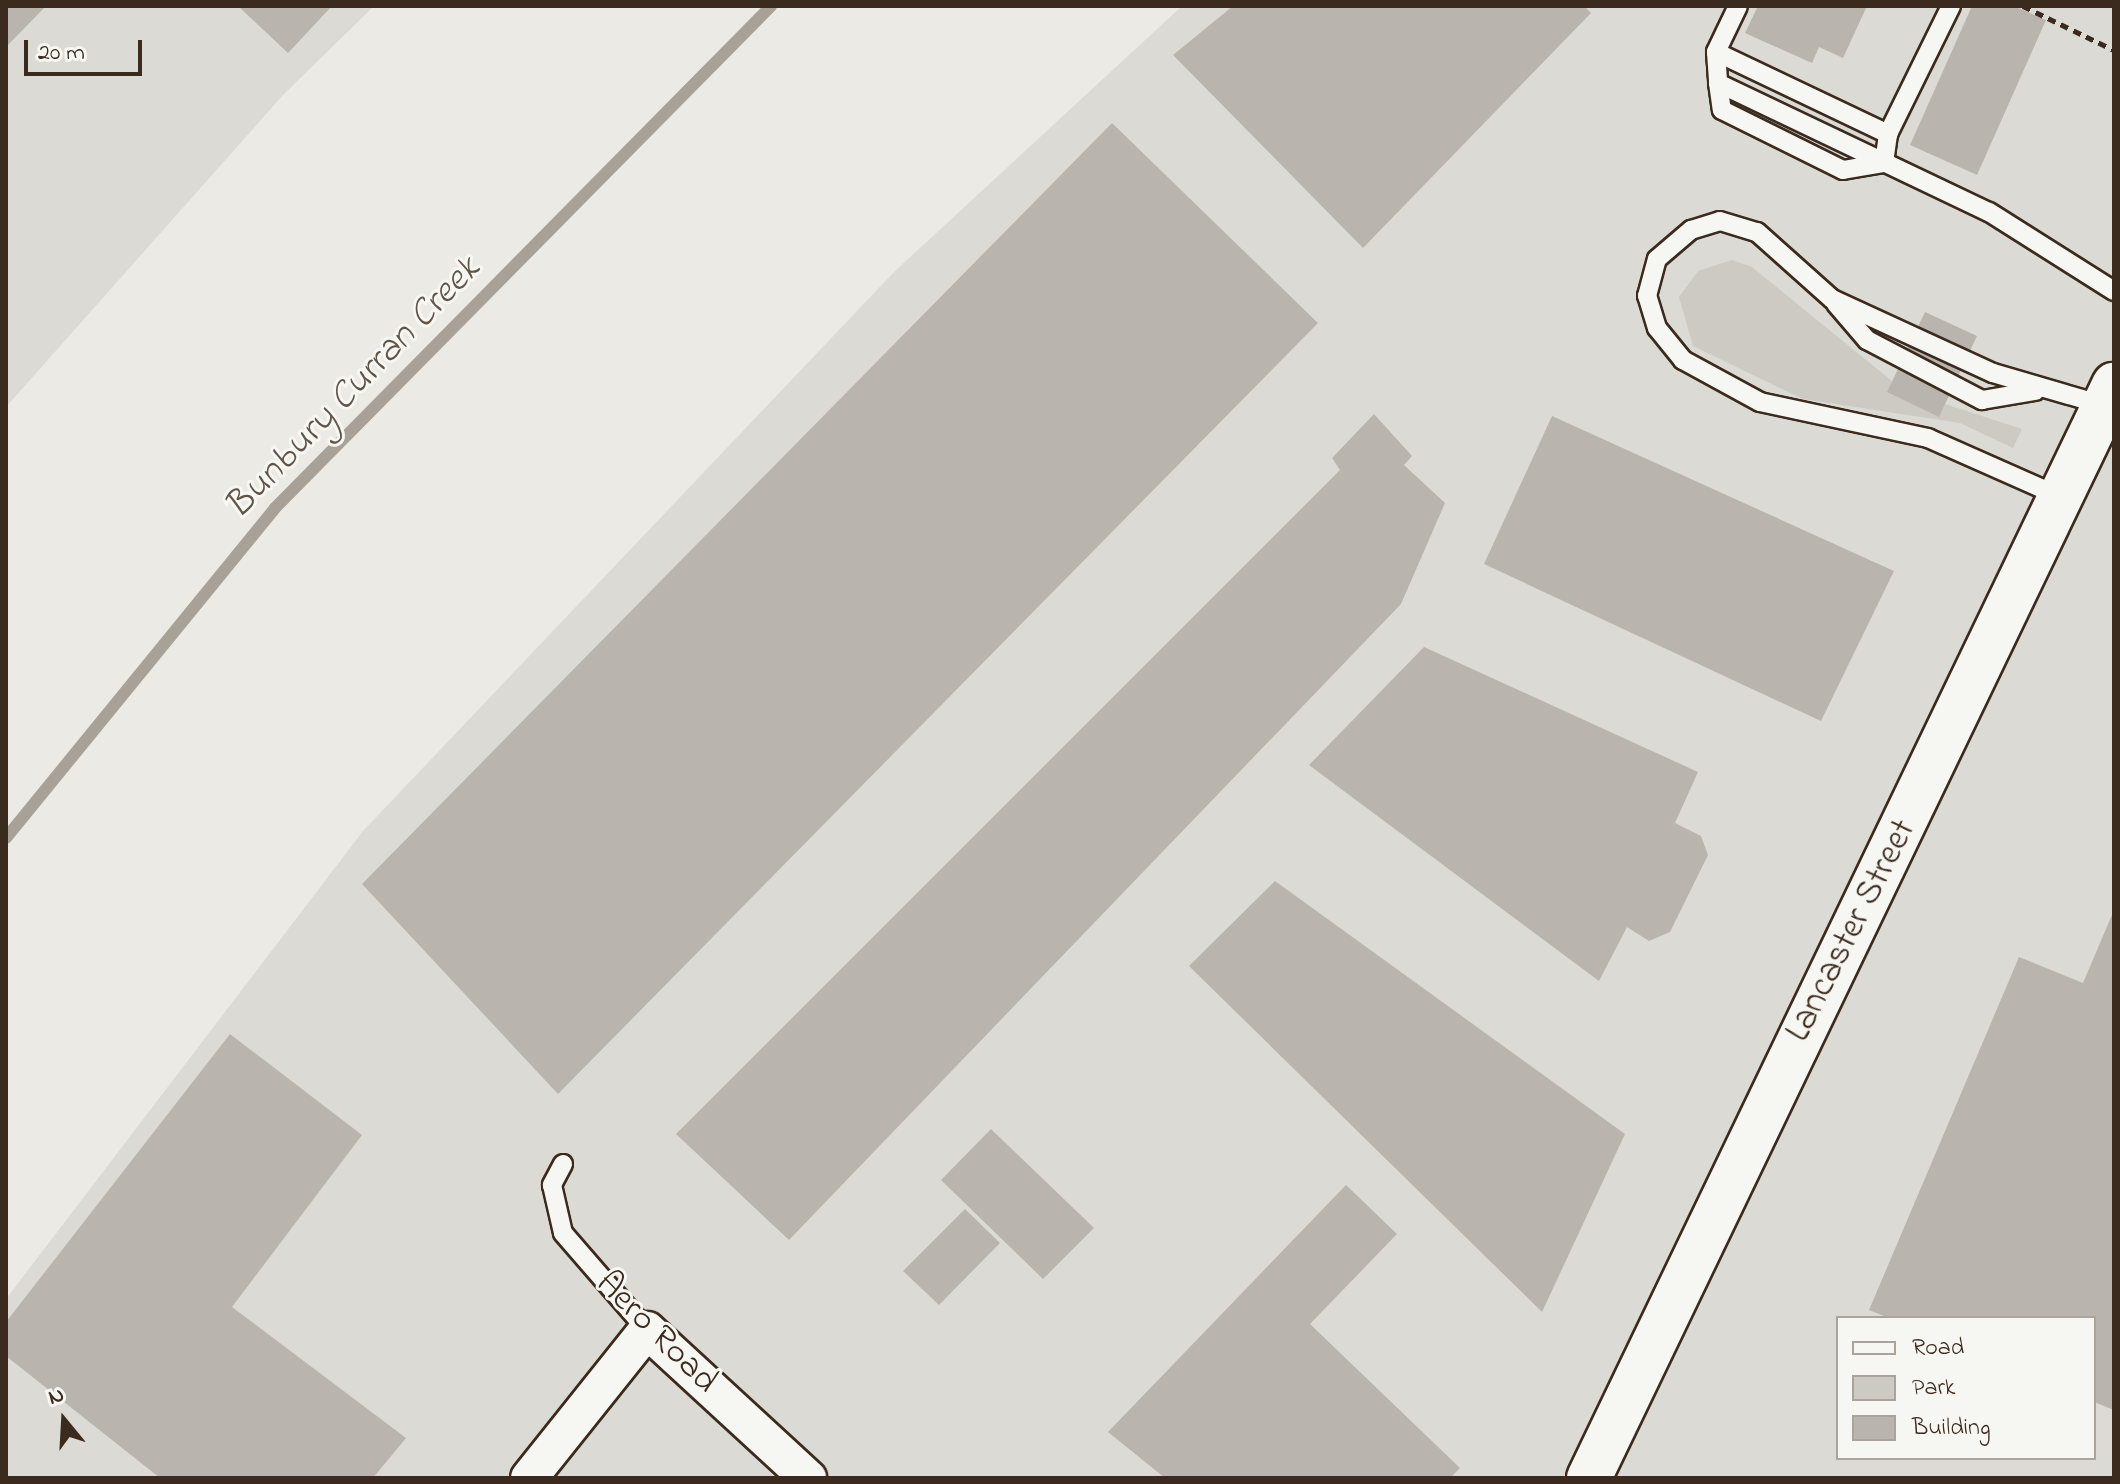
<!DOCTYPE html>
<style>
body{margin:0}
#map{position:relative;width:2120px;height:1484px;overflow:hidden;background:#ebeae5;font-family:"Indie Flower",sans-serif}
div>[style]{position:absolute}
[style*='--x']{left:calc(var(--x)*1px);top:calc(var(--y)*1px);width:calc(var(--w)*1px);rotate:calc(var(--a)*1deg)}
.built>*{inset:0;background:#dcdad4}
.green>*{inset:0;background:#cdcac4}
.stream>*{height:12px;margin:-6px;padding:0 6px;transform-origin:6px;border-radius:6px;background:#a8a198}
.building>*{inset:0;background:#bab4ae}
.path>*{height:5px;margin-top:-2.5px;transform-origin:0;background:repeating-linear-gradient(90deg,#3b2a1e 0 8px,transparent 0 14px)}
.roads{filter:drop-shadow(2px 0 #3b2a1e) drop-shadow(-2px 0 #3b2a1e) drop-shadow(0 2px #3b2a1e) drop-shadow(0 -2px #3b2a1e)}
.service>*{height:18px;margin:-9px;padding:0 9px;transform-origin:9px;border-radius:9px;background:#f6f6f2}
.minor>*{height:36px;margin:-18px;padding:0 18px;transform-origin:18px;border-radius:18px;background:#f6f6f2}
.tertiary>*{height:44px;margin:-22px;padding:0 22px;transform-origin:22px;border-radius:22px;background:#f6f6f2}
span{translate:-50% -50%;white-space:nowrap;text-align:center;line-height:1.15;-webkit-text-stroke:6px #f6f6f2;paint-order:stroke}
.street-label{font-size:36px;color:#3b2a1e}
.water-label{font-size:38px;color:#615449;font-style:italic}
.frame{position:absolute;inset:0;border:8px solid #3b2a1e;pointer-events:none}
.legend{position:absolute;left:1836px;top:1316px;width:260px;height:144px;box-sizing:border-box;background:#f6f6f2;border:2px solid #aba49d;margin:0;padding:10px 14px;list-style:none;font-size:24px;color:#3b2a1e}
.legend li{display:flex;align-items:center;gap:16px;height:40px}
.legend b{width:40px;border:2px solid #aba49d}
.north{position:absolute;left:24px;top:1380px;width:80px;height:80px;-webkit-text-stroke:6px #f6f6f2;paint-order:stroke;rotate:342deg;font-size:22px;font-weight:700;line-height:32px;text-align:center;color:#3b2a1e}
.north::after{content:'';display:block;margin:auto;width:28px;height:36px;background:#3b2a1e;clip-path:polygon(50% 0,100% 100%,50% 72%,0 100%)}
.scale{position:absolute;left:24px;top:40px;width:118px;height:36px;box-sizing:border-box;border:4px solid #3b2a1e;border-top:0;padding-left:10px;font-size:24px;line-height:28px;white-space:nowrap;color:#3b2a1e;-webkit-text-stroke:6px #f6f6f2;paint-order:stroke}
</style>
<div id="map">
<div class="built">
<i style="clip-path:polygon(6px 6px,374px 6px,283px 95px,6px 407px)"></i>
<i style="clip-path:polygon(evenodd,1182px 6px,2114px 6px,2114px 1478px,6px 1478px,6px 1299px,363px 831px,894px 272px,1182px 6px,1838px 1318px,2094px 1318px,2094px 1458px,1838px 1458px,1838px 1318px)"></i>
</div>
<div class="green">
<i style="clip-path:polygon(1732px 260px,1752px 267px,1892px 381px,1888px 392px,1939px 416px,1945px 404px,2022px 429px,2013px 448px,1960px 423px,1803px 399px,1693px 346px,1679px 297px,1698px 271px)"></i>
</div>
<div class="stream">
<i style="--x:6;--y:838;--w:426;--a:-50.8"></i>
<i style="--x:275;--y:508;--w:706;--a:-45.34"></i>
</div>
<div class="building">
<i style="clip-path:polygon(6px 6px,46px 6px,6px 47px)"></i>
<i style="clip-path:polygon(238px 6px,332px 6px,288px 53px)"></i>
<i style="clip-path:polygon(1233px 6px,1584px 6px,1591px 13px,1363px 248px,1173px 55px)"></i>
<i style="clip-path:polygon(1758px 6px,1867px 6px,1843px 58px,1819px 47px,1812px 63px,1745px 33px)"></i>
<i style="clip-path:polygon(1972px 6px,2014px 6px,2046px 20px,1977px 175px,1910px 145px)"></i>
<i style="clip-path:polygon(1112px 123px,1318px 323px,558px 1094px,362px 884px)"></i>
<i style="clip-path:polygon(1925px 312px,1977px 336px,1939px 417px,1887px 392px)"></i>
<i style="clip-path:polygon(1374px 414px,1412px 456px,1404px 465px,1445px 503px,1401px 604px,789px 1240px,676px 1134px,1340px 470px,1332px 458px)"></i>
<i style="clip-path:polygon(1552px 416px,1894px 571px,1821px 721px,1484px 564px)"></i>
<i style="clip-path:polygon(1424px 647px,1698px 772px,1675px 823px,1701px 836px,1708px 855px,1670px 932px,1649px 941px,1627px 927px,1599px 981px,1309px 765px)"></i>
<i style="clip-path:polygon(1275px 881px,1625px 1134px,1542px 1312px,1189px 966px)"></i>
<i style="clip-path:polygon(2114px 910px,2114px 1410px,2094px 1402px,2094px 1318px,1889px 1318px,1869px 1310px,2019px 957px,2083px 983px)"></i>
<i style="clip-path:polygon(230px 1034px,362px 1135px,232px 1307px,406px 1438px,373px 1478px,160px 1478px,6px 1356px,6px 1322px)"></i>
<i style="clip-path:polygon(991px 1129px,1094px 1228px,1043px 1279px,941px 1180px)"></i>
<i style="clip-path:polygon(1346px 1185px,1397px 1234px,1310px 1324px,1460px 1468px,1450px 1478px,1165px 1478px,1108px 1432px)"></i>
<i style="clip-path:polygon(965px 1209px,1000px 1243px,939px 1305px,903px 1271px)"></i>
</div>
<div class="path">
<i style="--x:2023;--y:6;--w:101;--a:25.8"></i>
</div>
<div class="roads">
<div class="service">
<i style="--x:1738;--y:6;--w:51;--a:115.6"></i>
<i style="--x:1716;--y:52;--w:31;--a:86"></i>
<i style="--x:1718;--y:83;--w:300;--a:25.5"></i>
<i style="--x:1989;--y:212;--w:148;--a:32.3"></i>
<i style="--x:1716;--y:52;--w:191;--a:25.5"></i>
<i style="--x:1718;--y:83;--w:27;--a:82"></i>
<i style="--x:1722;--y:110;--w:135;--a:26.4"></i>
<i style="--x:1843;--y:170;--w:42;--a:-9.7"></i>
<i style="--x:1884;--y:163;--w:29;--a:-82"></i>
<i style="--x:1888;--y:134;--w:143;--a:-63.8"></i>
<i style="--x:1836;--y:304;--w:48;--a:49.3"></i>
<i style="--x:1867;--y:340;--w:130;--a:27.6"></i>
<i style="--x:1982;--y:400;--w:54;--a:-9.6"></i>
<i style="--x:2061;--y:497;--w:145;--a:-156.1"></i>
<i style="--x:1928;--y:438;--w:172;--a:-167.9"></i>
<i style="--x:1760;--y:402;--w:88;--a:-151.4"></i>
<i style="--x:1683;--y:360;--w:41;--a:-129.1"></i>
<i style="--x:1657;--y:328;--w:34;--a:-107"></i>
<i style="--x:1647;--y:296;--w:38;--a:-75"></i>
<i style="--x:1657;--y:259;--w:45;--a:-40.5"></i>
<i style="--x:1691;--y:230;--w:30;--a:-17"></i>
<i style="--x:1720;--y:221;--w:39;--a:17"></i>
<i style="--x:1757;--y:232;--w:101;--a:41.8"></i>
<i style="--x:1832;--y:299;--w:177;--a:24.7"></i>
<i style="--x:1993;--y:373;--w:115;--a:16.2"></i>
<i style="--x:563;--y:1164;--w:24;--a:118"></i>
<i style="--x:552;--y:1185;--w:49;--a:77.1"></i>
<i style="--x:563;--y:1233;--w:128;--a:49.1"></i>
</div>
<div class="minor">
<i style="--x:529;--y:1478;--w:189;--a:-51.4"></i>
<i style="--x:647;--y:1330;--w:219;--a:42.6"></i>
</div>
<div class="tertiary">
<i style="--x:1589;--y:1478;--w:1213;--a:-64.34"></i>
</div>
</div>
<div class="street-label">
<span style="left:1852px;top:931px;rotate:-63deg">Lancaster Street</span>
<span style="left:656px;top:1333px;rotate:45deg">Aero Road</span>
</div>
<div class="water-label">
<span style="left:354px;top:389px;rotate:-46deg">Bunbury Curran Creek</span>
</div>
<div class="frame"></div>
<ul class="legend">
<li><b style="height:10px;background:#f6f6f2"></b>Road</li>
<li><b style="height:22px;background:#cdcac4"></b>Park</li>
<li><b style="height:22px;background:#bab4ae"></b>Building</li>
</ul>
<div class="north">N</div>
<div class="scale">20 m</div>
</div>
